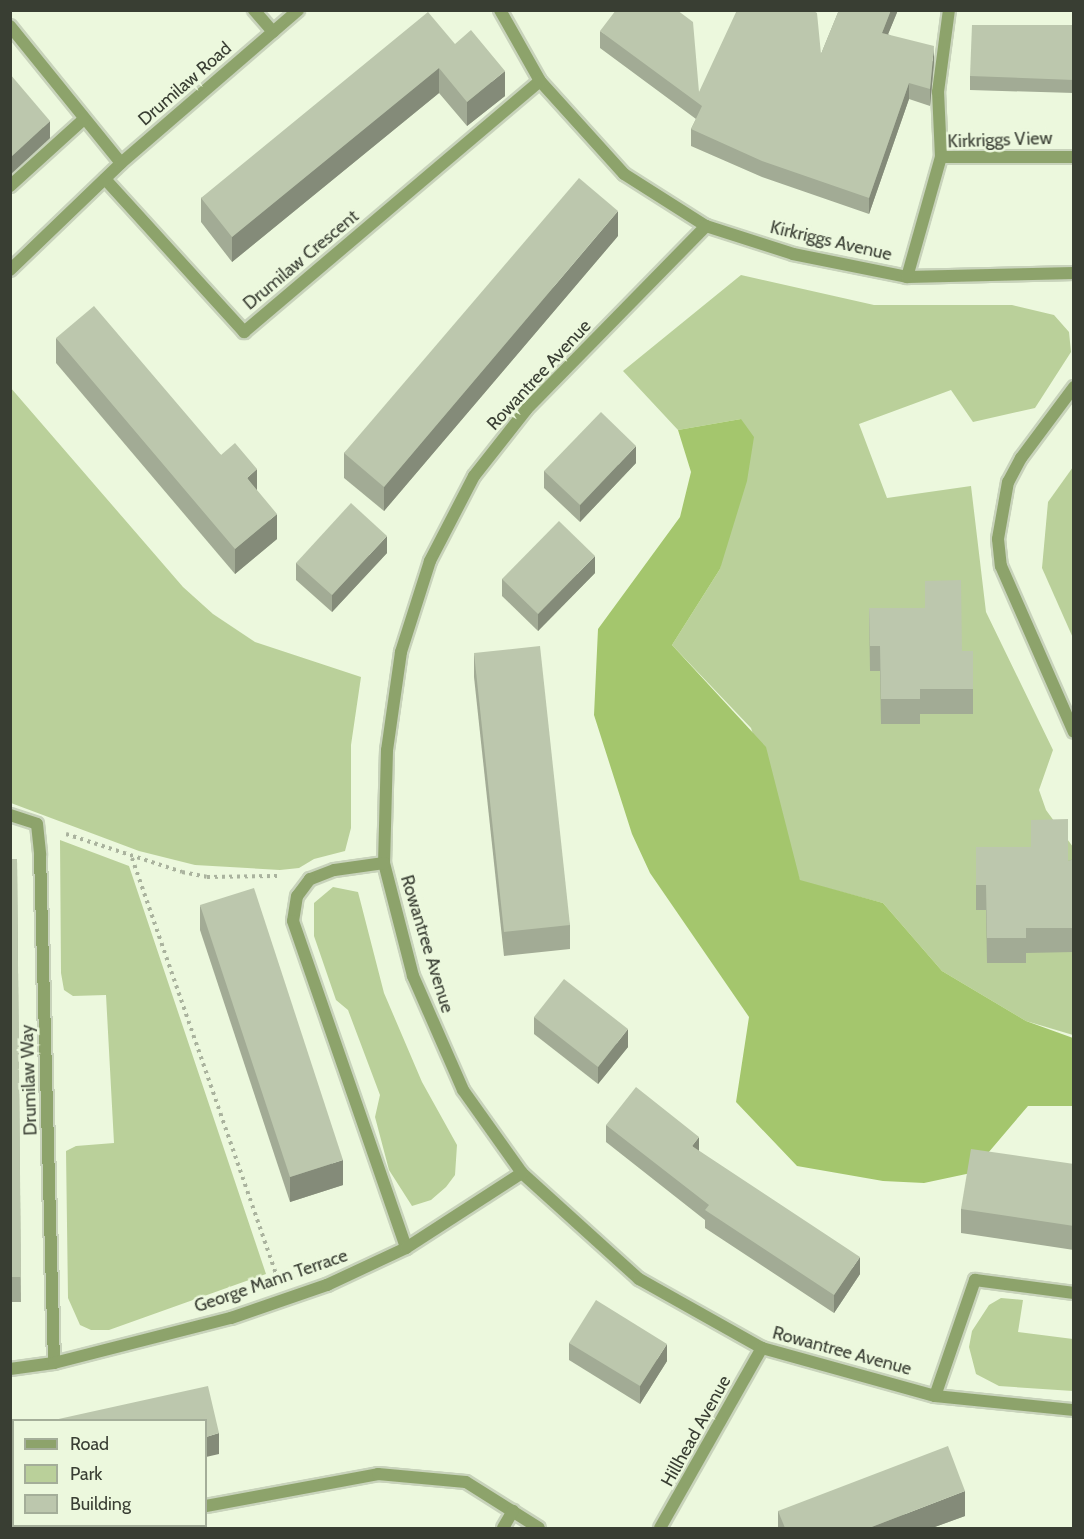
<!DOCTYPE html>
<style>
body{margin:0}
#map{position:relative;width:1084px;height:1539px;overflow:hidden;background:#ecf8dd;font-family:Cabin,sans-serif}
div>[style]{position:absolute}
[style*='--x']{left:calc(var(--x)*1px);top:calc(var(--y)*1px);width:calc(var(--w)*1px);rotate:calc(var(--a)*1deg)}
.green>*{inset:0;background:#bad09a}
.forest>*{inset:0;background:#a4c66d}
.path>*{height:4px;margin-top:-2px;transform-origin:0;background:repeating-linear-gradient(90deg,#aab39e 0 3px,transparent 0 7.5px)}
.roads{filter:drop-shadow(2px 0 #c8d3bb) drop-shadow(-2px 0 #c8d3bb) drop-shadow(0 2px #c8d3bb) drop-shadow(0 -2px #c8d3bb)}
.lane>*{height:12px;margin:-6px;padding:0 6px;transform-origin:6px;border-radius:6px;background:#8da36b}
.street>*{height:12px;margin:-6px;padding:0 6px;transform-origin:6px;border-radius:6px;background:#8da36b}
.wall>*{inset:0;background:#a2ab95}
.shaded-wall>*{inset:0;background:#848b79}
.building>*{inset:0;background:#bcc7ad}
span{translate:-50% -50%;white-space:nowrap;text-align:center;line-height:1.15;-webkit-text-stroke:5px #ecf8dd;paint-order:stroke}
.street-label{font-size:18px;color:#393e33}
.frame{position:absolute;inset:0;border:12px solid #393e33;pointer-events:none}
.legend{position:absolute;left:12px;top:1419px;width:195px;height:108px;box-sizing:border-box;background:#ecf8dd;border:2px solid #a4ae99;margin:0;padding:8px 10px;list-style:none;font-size:18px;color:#393e33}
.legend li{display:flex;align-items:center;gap:12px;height:30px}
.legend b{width:30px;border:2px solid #a4ae99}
</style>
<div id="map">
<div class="green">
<i style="clip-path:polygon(741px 275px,874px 305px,1012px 305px,1054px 315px,1069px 332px,1071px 352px,1035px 408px,973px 422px,951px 390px,859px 424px,887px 498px,971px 486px,986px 612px,1053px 750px,1039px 790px,1046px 810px,1073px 847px,1073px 1035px,1026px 1021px,942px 971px,883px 903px,800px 881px,751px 728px,672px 645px,720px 569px,741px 419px,678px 430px,623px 371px)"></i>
<i style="clip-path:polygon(10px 387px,183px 587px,213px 614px,255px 642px,361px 677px,351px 745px,351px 828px,345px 851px,314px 859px,299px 868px,280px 870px,195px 865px,139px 851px,11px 803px)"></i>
<i style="clip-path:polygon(1073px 467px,1073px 638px,1042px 568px,1048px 502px)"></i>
<i style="clip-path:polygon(60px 840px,129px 866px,266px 1274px,109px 1330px,91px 1330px,80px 1325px,68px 1298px,66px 1151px,76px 1146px,114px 1143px,106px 995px,73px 996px,64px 990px,61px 973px)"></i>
<i style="clip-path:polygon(333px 887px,358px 892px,384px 993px,422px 1082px,457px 1145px,455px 1175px,446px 1187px,431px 1200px,412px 1206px,389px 1170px,375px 1117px,380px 1095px,348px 1010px,336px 1000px,314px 936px,314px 903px)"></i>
<i style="clip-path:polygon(1001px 1298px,1023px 1300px,1018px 1332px,1073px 1339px,1073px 1391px,999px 1386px,976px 1374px,969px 1347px,972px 1331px,989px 1305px)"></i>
</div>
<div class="forest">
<i style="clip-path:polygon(741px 419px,754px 437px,747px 481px,720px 569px,672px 645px,766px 747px,800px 880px,883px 903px,942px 971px,1026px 1021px,1073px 1038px,1073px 1106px,1028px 1106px,971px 1173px,924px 1183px,883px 1181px,797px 1166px,736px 1102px,749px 1017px,650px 873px,632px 834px,594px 715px,598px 629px,680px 517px,691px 472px,678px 430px)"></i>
</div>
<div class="path">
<i style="--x:66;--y:834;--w:122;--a:18.1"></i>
<i style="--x:182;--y:872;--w:25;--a:11"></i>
<i style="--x:207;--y:877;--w:70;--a:-0.8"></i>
<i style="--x:132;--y:858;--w:440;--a:70.9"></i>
</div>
<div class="roads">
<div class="lane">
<i style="--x:941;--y:157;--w:65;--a:-92.6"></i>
<i style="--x:938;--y:92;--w:83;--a:-82.4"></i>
</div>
<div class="street">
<i style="--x:254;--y:10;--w:29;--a:49"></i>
<i style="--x:500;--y:10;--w:81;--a:60.6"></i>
<i style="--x:540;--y:81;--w:125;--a:47.9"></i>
<i style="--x:624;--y:174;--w:97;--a:32.4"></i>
<i style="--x:706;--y:226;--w:91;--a:17.8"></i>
<i style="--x:793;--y:254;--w:116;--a:11.4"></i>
<i style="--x:907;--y:277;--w:167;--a:-1.4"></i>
<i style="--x:10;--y:26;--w:176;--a:51"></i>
<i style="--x:105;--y:179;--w:207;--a:47.7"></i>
<i style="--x:244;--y:332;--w:388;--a:-40.3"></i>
<i style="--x:10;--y:186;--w:100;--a:-42.2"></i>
<i style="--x:706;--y:226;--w:257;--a:134.4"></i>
<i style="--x:526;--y:410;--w:84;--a:128.2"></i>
<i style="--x:474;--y:476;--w:96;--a:117.4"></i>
<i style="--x:430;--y:561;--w:96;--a:107.7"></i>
<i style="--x:401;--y:652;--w:99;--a:98.1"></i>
<i style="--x:387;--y:750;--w:113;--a:91.5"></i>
<i style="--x:384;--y:863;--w:117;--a:75.6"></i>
<i style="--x:413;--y:976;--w:124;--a:66.3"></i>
<i style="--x:463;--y:1090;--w:102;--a:54.6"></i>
<i style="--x:522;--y:1173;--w:158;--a:42.2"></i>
<i style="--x:639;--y:1279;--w:141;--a:29.3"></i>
<i style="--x:762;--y:1348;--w:180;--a:15.5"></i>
<i style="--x:935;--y:1396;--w:140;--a:5.8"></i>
<i style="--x:10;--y:270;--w:154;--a:-43.9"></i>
<i style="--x:121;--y:163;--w:234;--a:-40.8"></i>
<i style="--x:907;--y:277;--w:125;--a:-74.2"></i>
<i style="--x:941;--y:157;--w:133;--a:0"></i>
<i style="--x:1074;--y:387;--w:89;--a:126.7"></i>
<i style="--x:1021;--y:458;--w:27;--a:118"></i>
<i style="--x:1008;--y:482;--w:58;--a:100"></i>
<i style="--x:998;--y:539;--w:27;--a:84"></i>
<i style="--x:1001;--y:566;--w:181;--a:66.3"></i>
<i style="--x:10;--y:815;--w:28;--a:18"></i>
<i style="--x:37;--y:824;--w:31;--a:84"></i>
<i style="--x:40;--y:855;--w:508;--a:88.42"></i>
<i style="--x:384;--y:863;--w:50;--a:172"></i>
<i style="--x:334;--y:870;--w:26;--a:159"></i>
<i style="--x:310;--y:879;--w:21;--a:127"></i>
<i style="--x:297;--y:896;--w:25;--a:99"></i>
<i style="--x:293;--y:921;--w:346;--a:70.9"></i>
<i style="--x:10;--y:1369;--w:44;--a:-7.8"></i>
<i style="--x:54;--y:1363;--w:183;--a:-14.3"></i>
<i style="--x:231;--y:1318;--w:102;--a:-19"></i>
<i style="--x:327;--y:1285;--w:87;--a:-25.1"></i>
<i style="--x:406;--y:1248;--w:138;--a:-32.9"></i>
<i style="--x:935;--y:1396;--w:123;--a:-71"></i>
<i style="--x:975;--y:1280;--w:100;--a:7.5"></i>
<i style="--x:206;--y:1506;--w:175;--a:-10.5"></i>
<i style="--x:378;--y:1474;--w:88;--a:5.2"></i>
<i style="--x:466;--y:1482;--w:86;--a:32.2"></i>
<i style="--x:23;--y:1528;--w:30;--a:-4"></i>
<i style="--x:503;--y:1528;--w:20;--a:-60"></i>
<i style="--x:660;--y:1528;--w:207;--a:-60.5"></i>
</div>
</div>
<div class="wall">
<i style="clip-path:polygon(839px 10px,898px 10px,888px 34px,934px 62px,930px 106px,909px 99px,869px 214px,762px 177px,691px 146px,691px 129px,696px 119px,600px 48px,600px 31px,699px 92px,821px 54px)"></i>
<i style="clip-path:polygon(1074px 25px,1074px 93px,970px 90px,970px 76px)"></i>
<i style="clip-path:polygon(455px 44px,505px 96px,467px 126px,439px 93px,232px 262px,201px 222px,201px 198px)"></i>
<i style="clip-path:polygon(10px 74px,50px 138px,12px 173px,10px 172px)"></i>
<i style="clip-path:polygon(618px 236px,384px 511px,344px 478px,344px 453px)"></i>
<i style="clip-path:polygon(56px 338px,221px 455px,257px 491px,277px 539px,235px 574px,56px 363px)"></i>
<i style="clip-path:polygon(636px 463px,580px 522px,544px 488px,544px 471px)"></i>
<i style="clip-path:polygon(387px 553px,332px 612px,296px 580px,296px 563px)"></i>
<i style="clip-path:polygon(595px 573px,538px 631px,502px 596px,502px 579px)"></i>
<i style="clip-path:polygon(869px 608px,962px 651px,973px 651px,973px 714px,920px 714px,920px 724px,881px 724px,880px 671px,870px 671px)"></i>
<i style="clip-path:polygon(474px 653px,570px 925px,570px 949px,504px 956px,474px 677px)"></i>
<i style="clip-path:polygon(976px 847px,1068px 861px,1074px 859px,1074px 952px,1026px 953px,1026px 963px,987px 963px,986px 910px,976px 910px)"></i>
<i style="clip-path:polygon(10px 859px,17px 859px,21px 1302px,10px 1302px)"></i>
<i style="clip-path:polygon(200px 905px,343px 1185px,290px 1202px,200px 930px)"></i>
<i style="clip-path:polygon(534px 1017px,628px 1047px,598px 1084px,534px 1034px)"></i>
<i style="clip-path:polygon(606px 1125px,699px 1151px,860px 1274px,834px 1313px,705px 1228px,705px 1220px,606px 1142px)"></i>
<i style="clip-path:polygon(1074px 1164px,1074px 1250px,961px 1233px,961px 1209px)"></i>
<i style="clip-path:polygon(569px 1343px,667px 1361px,640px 1404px,569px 1360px)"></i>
<i style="clip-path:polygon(10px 1426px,14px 1426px,14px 1495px,10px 1495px)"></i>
<i style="clip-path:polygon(778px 1511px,965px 1516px,932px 1528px,778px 1528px)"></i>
</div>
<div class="shaded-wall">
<i style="clip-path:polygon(891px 10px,898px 10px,882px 49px,882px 33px)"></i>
<i style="clip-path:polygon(934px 46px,934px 62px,930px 106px,930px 89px)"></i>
<i style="clip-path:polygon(439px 68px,439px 93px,232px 262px,232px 237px)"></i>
<i style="clip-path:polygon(505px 71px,505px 96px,467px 126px,467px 102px)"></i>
<i style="clip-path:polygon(909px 83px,909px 99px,869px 214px,869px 198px)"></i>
<i style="clip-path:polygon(50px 121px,50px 138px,12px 173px,12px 156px)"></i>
<i style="clip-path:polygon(618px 211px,618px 236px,384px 511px,384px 487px)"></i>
<i style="clip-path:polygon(636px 446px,636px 463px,580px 522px,580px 505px)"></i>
<i style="clip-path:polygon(257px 469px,257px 493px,247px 478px)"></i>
<i style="clip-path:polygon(277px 514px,277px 539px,235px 574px,235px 549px)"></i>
<i style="clip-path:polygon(387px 536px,387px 553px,332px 612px,332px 595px)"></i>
<i style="clip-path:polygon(595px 556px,595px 573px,538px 631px,538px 614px)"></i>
<i style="clip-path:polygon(628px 1029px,628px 1047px,598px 1084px,598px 1067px)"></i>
<i style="clip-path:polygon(699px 1137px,699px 1154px,692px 1146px)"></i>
<i style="clip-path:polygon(343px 1160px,343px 1185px,290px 1202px,290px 1177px)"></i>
<i style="clip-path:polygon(860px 1257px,860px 1274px,834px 1313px,834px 1295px)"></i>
<i style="clip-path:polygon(667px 1344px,667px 1361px,640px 1404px,640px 1386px)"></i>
<i style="clip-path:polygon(219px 1433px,219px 1454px,206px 1457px,206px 1437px)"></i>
<i style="clip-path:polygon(965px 1491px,965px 1516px,932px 1528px,869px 1528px)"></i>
</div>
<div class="building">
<i style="clip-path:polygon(616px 10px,677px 10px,693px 22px,699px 92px,737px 10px,812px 10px,817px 13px,821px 54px,839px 10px,891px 10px,882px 33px,934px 46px,930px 89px,909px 83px,869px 198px,762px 161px,691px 129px,702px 106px,600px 31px)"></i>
<i style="clip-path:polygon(428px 12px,455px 44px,471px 30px,505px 71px,467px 102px,439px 68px,232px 237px,201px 198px)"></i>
<i style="clip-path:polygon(972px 25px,1074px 25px,1074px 80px,970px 76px)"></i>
<i style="clip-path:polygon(10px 74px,50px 121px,12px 156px,10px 154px)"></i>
<i style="clip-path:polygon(579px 178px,618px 211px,384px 487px,344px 453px)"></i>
<i style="clip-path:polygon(94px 306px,221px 455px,235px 443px,257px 469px,247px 478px,277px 514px,235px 549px,56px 338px)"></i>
<i style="clip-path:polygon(601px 412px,636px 446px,580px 505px,544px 471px)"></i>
<i style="clip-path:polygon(351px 503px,387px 536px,332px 595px,296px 563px)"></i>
<i style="clip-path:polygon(559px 521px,595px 556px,538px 614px,502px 579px)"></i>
<i style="clip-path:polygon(961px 580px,962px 651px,973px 651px,973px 689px,920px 689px,920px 699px,881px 699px,880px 646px,870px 646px,869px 608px,925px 608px,925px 581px)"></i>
<i style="clip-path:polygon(540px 646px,570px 925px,504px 932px,474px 653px)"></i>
<i style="clip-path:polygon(1068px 819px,1068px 861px,1074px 859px,1074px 928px,1026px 928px,1026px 938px,987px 938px,986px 885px,976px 885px,976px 847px,1031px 847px,1031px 820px)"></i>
<i style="clip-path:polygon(10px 859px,17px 859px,21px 1277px,10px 1277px)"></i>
<i style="clip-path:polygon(254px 888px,343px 1160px,290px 1177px,200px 905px)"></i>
<i style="clip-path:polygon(564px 979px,628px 1029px,598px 1067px,534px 1017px)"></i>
<i style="clip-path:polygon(636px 1087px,699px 1137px,692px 1146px,860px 1257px,834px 1295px,705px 1210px,709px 1205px,606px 1125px)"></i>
<i style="clip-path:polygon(971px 1149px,1074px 1164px,1074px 1226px,961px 1209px)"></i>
<i style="clip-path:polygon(596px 1300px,667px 1344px,640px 1386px,569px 1343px)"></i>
<i style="clip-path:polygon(208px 1386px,219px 1433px,206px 1437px,206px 1420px,54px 1420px)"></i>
<i style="clip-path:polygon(10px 1426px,14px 1426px,14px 1474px,10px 1474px)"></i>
<i style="clip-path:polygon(948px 1446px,965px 1491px,869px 1528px,785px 1528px,778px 1511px)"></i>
</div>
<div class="street-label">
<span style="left:185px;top:84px;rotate:-41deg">Drumilaw Road</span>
<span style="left:1000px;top:140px;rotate:-2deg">Kirkriggs View</span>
<span style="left:831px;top:241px;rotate:13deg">Kirkriggs Avenue</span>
<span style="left:301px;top:260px;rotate:-40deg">Drumilaw Crescent</span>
<span style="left:539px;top:375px;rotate:-47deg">Rowantree Avenue</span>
<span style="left:427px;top:944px;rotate:73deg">Rowantree Avenue</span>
<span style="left:29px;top:1080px;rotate:-92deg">Drumilaw Way</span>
<span style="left:271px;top:1281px;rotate:-19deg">George Mann Terrace</span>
<span style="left:842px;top:1351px;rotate:15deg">Rowantree Avenue</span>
<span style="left:696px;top:1431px;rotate:-61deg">Hillhead Avenue</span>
</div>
<div class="frame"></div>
<ul class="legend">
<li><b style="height:8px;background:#8da36b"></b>Road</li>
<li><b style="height:16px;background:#bad09a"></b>Park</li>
<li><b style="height:16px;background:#bcc7ad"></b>Building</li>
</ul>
</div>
